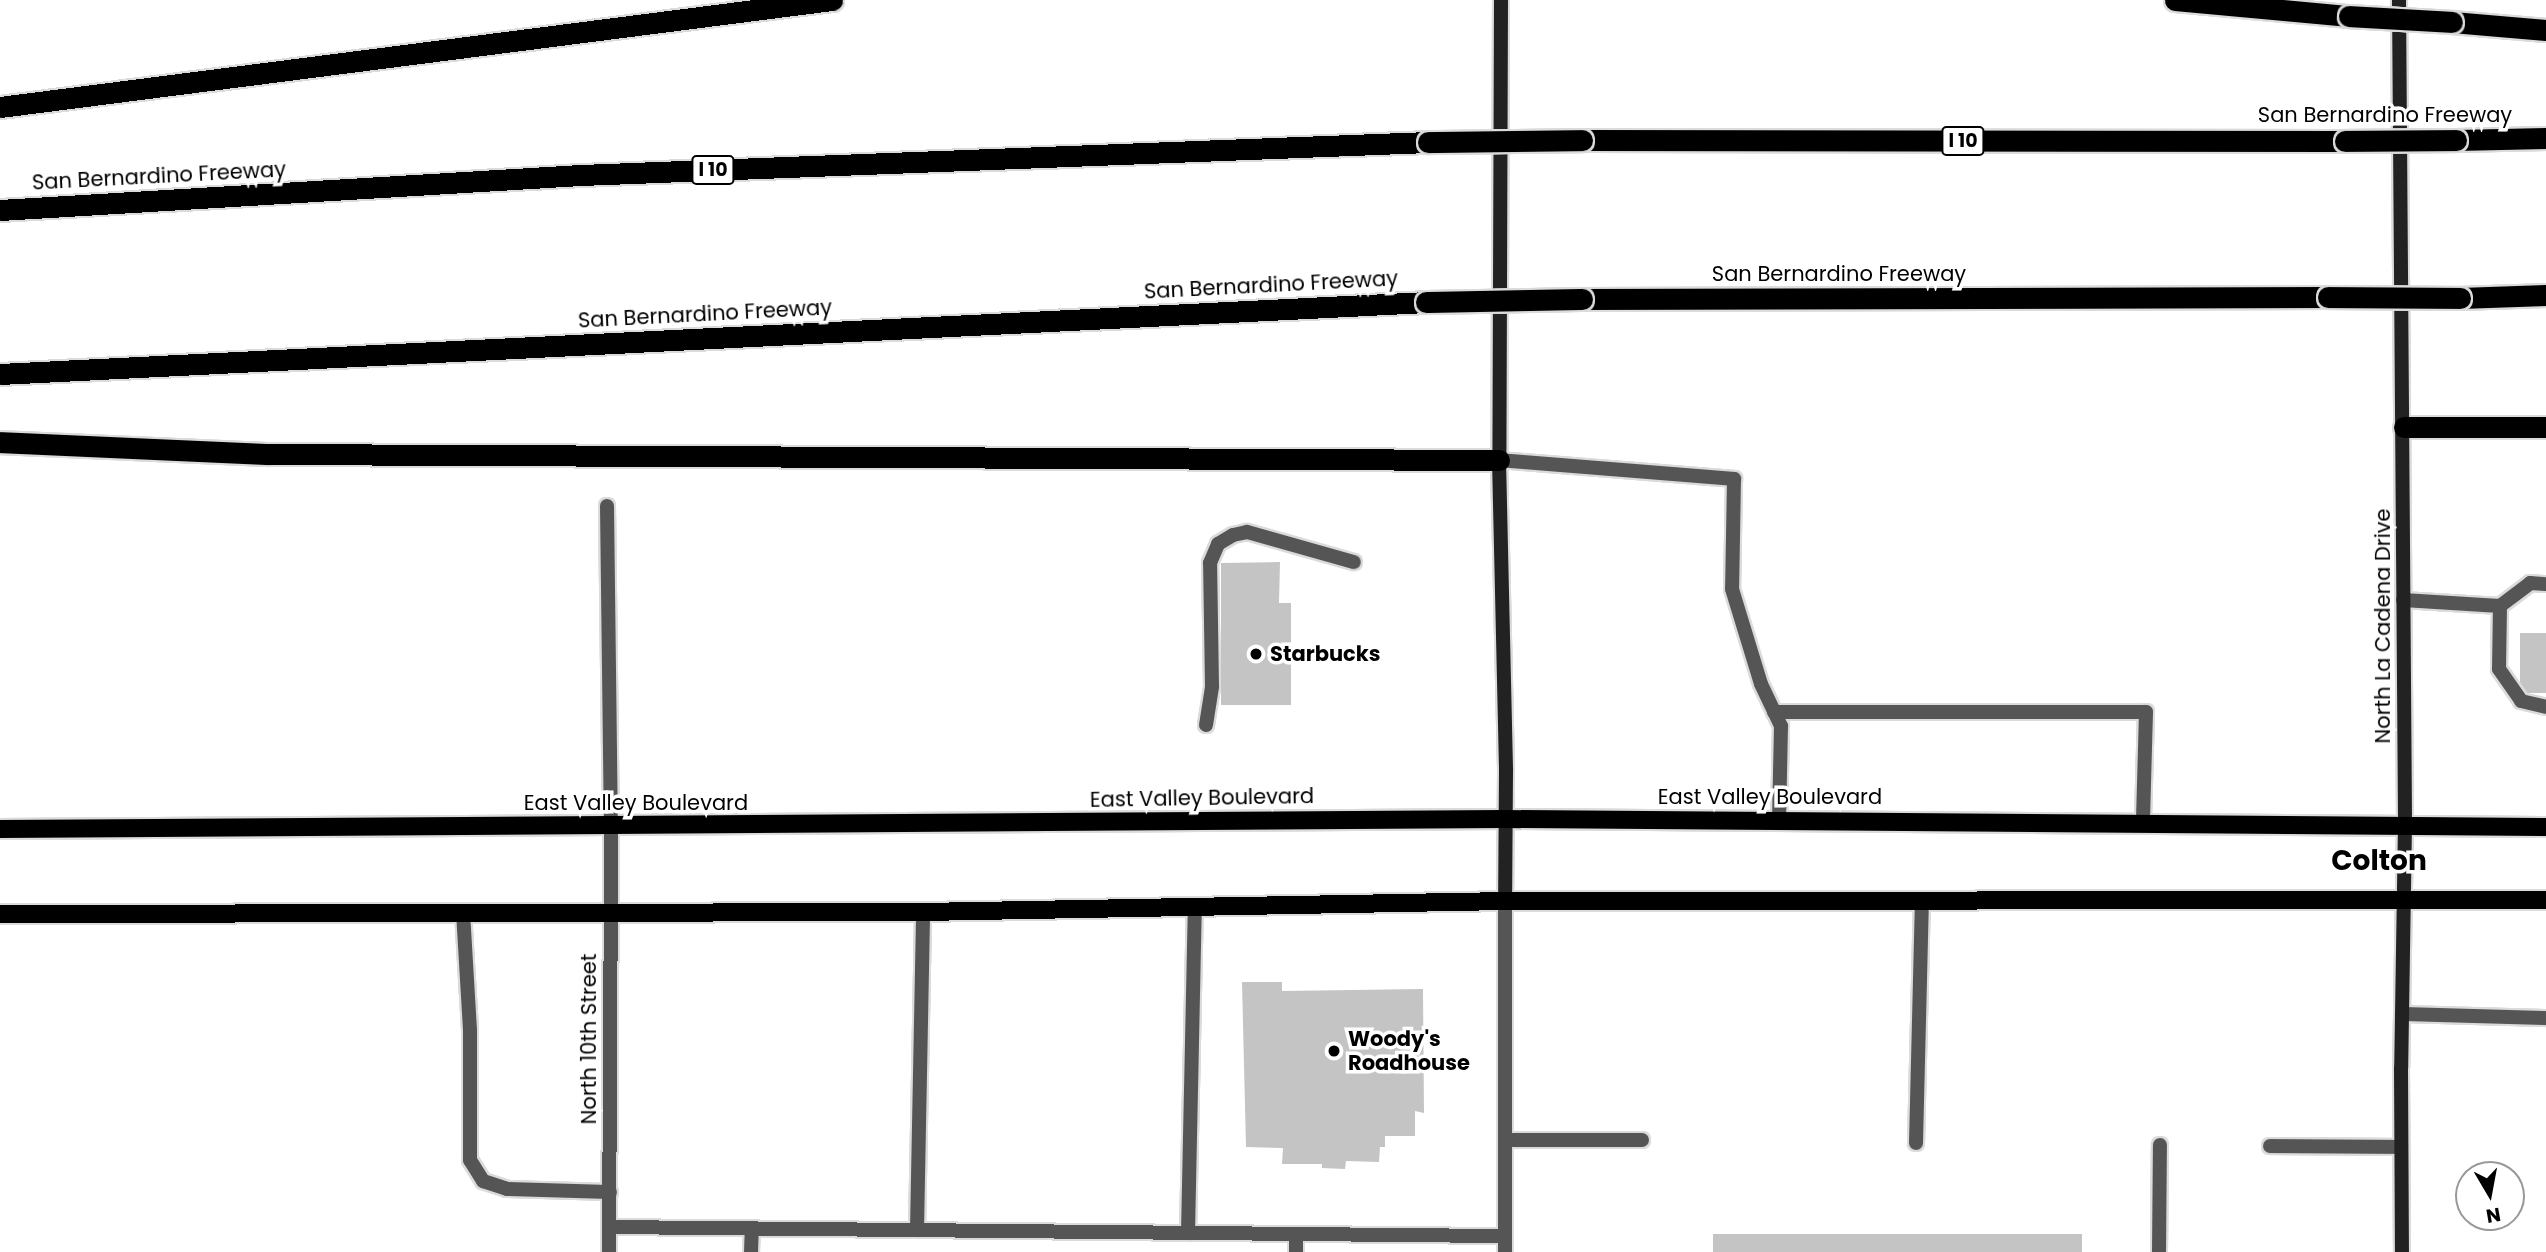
<!DOCTYPE html>
<style>
body{margin:0}
#map{position:relative;width:2546px;height:1252px;overflow:hidden;background:#fff;font-family:Poppins,sans-serif}
div>[style]{position:absolute}
[style*='--x']{left:calc(var(--x)*1px);top:calc(var(--y)*1px);width:calc(var(--w)*1px);rotate:calc(var(--a)*1deg)}
.building>*{inset:0;background:#c4c4c4}
.roads{filter:drop-shadow(2px 0 #dbdbdb) drop-shadow(-2px 0 #dbdbdb) drop-shadow(0 2px #dbdbdb) drop-shadow(0 -2px #dbdbdb)}
.service>*{height:14px;margin:-7px;padding:0 7px;transform-origin:7px;border-radius:7px;background:#555}
.minor>*{height:14px;margin:-7px;padding:0 7px;transform-origin:7px;border-radius:7px;background:#555}
.tertiary>*{height:14px;margin:-7px;padding:0 7px;transform-origin:7px;border-radius:7px;background:#555}
.secondary>*{height:14px;margin:-7px;padding:0 7px;transform-origin:7px;border-radius:7px;background:#222}
.primary>*{height:18px;margin:-9px;padding:0 9px;transform-origin:9px;border-radius:9px;background:#000}
.motorway>*{height:21px;margin:-10.5px;padding:0 10.5px;transform-origin:10.5px;border-radius:10.5px;background:#000}
.bridges{filter:drop-shadow(2px 0 #dbdbdb) drop-shadow(-2px 0 #dbdbdb) drop-shadow(0 2px #dbdbdb) drop-shadow(0 -2px #dbdbdb)}
.motorway-bridge>*{height:21px;margin:-10.5px;padding:0 10.5px;transform-origin:10.5px;border-radius:10.5px;background:#000}
.dots>*{width:19px;height:19px;translate:-50% -50%;box-sizing:border-box;border:4px solid #fff;border-radius:50%}
span{translate:-50% -50%;white-space:nowrap;text-align:center;line-height:1.15;-webkit-text-stroke:7px #fff;paint-order:stroke}
.shield-label span{padding:2px 5px;background:#fff;border:2px solid;border-radius:5px;-webkit-text-stroke-width:0}
.shield-label{font-size:19px;color:#000;font-weight:700}
.street-label{font-size:21px;color:#000}
.poi-label{font-size:21px;color:#000;font-weight:700}
.left{translate:0 -50%;text-align:left}
.district-label{font-size:28px;color:#000;font-weight:700}
.north{position:absolute;left:2455px;top:1161px;width:70px;height:70px;box-sizing:border-box;background:#fff;border:2px solid #999;border-radius:50%;rotate:170deg;font-size:19px;font-weight:700;line-height:28px;text-align:center;color:#000}
.north::after{content:'';display:block;margin:auto;width:24px;height:32px;background:#000;clip-path:polygon(50% 0,100% 100%,50% 72%,0 100%)}
</style>
<div id="map">
<div class="building">
<i style="clip-path:polygon(1280px 562px,1279px 603px,1291px 603px,1291px 705px,1221px 705px,1221px 563px)"></i>
<i style="clip-path:polygon(2520px 633px,2546px 633px,2546px 693px,2520px 693px)"></i>
<i style="clip-path:polygon(1242px 982px,1282px 982px,1282px 991px,1423px 989px,1424px 1113px,1415px 1111px,1415px 1136px,1385px 1136px,1385px 1147px,1380px 1147px,1379px 1162px,1346px 1161px,1345px 1169px,1322px 1168px,1322px 1164px,1282px 1164px,1283px 1148px,1246px 1147px)"></i>
<i style="clip-path:polygon(1713px 1234px,2082px 1234px,2082px 1252px,1713px 1252px)"></i>
</div>
<div class="roads">
<div class="service">
<i style="--x:1499;--y:460;--w:236;--a:4.6"></i>
<i style="--x:1734;--y:479;--w:110;--a:91"></i>
<i style="--x:1732;--y:589;--w:99;--a:73"></i>
<i style="--x:1761;--y:684;--w:47;--a:64.5"></i>
<i style="--x:1781;--y:726;--w:93;--a:91.2"></i>
<i style="--x:607;--y:506;--w:319;--a:89.3"></i>
<i style="--x:2403;--y:600;--w:97;--a:3.5"></i>
<i style="--x:2500;--y:606;--w:38;--a:-37"></i>
<i style="--x:2530;--y:583;--w:16;--a:4"></i>
<i style="--x:2500;--y:606;--w:63;--a:90.9"></i>
<i style="--x:2499;--y:669;--w:39;--a:55"></i>
<i style="--x:2521;--y:701;--w:26;--a:13"></i>
<i style="--x:1774;--y:712;--w:372;--a:0"></i>
<i style="--x:2146;--y:712;--w:110;--a:91.6"></i>
<i style="--x:1206;--y:725;--w:39;--a:-81"></i>
<i style="--x:1212;--y:686;--w:123;--a:-90.9"></i>
<i style="--x:1210;--y:563;--w:21;--a:-67"></i>
<i style="--x:1218;--y:544;--w:17;--a:-31"></i>
<i style="--x:1233;--y:535;--w:14;--a:-12"></i>
<i style="--x:1247;--y:532;--w:111;--a:15.7"></i>
<i style="--x:463;--y:912;--w:119;--a:86.6"></i>
<i style="--x:470;--y:1031;--w:129;--a:90"></i>
<i style="--x:470;--y:1160;--w:25;--a:58"></i>
<i style="--x:483;--y:1181;--w:25;--a:18"></i>
<i style="--x:507;--y:1189;--w:103;--a:1.7"></i>
<i style="--x:2402;--y:1014;--w:144;--a:1.6"></i>
<i style="--x:1505;--y:1140;--w:137;--a:0"></i>
<i style="--x:1916;--y:1143;--w:241;--a:-88.6"></i>
<i style="--x:2270;--y:1146;--w:131;--a:0.4"></i>
<i style="--x:609;--y:1227;--w:896;--a:0.58"></i>
<i style="--x:917;--y:1230;--w:318;--a:-88.9"></i>
<i style="--x:1188;--y:1233;--w:326;--a:-88.8"></i>
<i style="--x:751;--y:1252;--w:23;--a:-88"></i>
<i style="--x:1296;--y:1252;--w:18;--a:-90"></i>
<i style="--x:2159;--y:1252;--w:107;--a:-89.5"></i>
</div>
<div class="minor">
<i style="--x:609;--y:1252;--w:427;--a:-89.7"></i>
</div>
<div class="tertiary">
<i style="--x:1505;--y:901;--w:351;--a:90"></i>
</div>
<div class="secondary">
<i style="--x:1501;--y:0;--w:460;--a:90.2"></i>
<i style="--x:1499;--y:460;--w:311;--a:88.7"></i>
<i style="--x:1506;--y:771;--w:130;--a:90.4"></i>
<i style="--x:2399;--y:0;--w:824;--a:89.58"></i>
<i style="--x:2405;--y:824;--w:244;--a:90.9"></i>
<i style="--x:2401;--y:1068;--w:184;--a:89.7"></i>
</div>
<div class="primary">
<i style="--x:0;--y:829;--w:1504;--a:-0.38"></i>
<i style="--x:1504;--y:819;--w:1042;--a:0.44"></i>
<i style="--x:0;--y:914;--w:923;--a:-0.12"></i>
<i style="--x:923;--y:912;--w:582;--a:-1.08"></i>
<i style="--x:1505;--y:901;--w:1041;--a:-0.06"></i>
</div>
<div class="motorway">
<i style="--x:2175;--y:0;--w:175;--a:5.3"></i>
<i style="--x:2452;--y:22;--w:94;--a:4.9"></i>
<i style="--x:0;--y:107;--w:839;--a:-7.33"></i>
<i style="--x:1582;--y:140;--w:763;--a:0.08"></i>
<i style="--x:2456;--y:140;--w:90;--a:-1.3"></i>
<i style="--x:0;--y:210;--w:582;--a:-3.45"></i>
<i style="--x:581;--y:175;--w:848;--a:-2.23"></i>
<i style="--x:2460;--y:298;--w:86;--a:-2"></i>
<i style="--x:1582;--y:299;--w:746;--a:-0.15"></i>
<i style="--x:0;--y:374;--w:1428;--a:-2.89"></i>
<i style="--x:2404;--y:427;--w:142;--a:0"></i>
<i style="--x:0;--y:442;--w:267;--a:2.6"></i>
<i style="--x:267;--y:454;--w:1232;--a:0.28"></i>
</div>
</div>
<div class="bridges">
<div class="motorway-bridge">
<i style="--x:2349;--y:16;--w:103;--a:3.3"></i>
<i style="--x:2345;--y:141;--w:111;--a:-0.5"></i>
<i style="--x:1428;--y:142;--w:154;--a:-0.7"></i>
<i style="--x:2328;--y:297;--w:132;--a:0.4"></i>
<i style="--x:1426;--y:302;--w:156;--a:-1.1"></i>
</div>
</div>
<div class="dots">
<i style="left:1256px;top:654px;background:#000"></i>
<i style="left:1334px;top:1051px;background:#000"></i>
</div>
<div class="shield-label">
<span style="left:1963px;top:141px">I 10</span>
<span style="left:713px;top:170px">I 10</span>
</div>
<div class="street-label">
<span style="left:2385px;top:115px">San Bernardino Freeway</span>
<span style="left:159px;top:176px;rotate:-3deg">San Bernardino Freeway</span>
<span style="left:1839px;top:274px">San Bernardino Freeway</span>
<span style="left:1271px;top:285px;rotate:-3deg">San Bernardino Freeway</span>
<span style="left:705px;top:314px;rotate:-3deg">San Bernardino Freeway</span>
<span style="left:2383px;top:626px;rotate:-90deg">North La Cadena Drive</span>
<span style="left:1770px;top:797px">East Valley Boulevard</span>
<span style="left:1202px;top:798px;rotate:-1deg">East Valley Boulevard</span>
<span style="left:636px;top:803px">East Valley Boulevard</span>
<span style="left:589px;top:1039px;rotate:-90deg">North 10th Street</span>
</div>
<div class="poi-label">
<span class="left" style="left:1270px;top:654px">Starbucks</span>
<span class="left" style="left:1348px;top:1051px">Woody's<br>Roadhouse</span>
</div>
<div class="district-label">
<span style="left:2379px;top:861px">Colton</span>
</div>
<div class="north">N</div>
</div>
